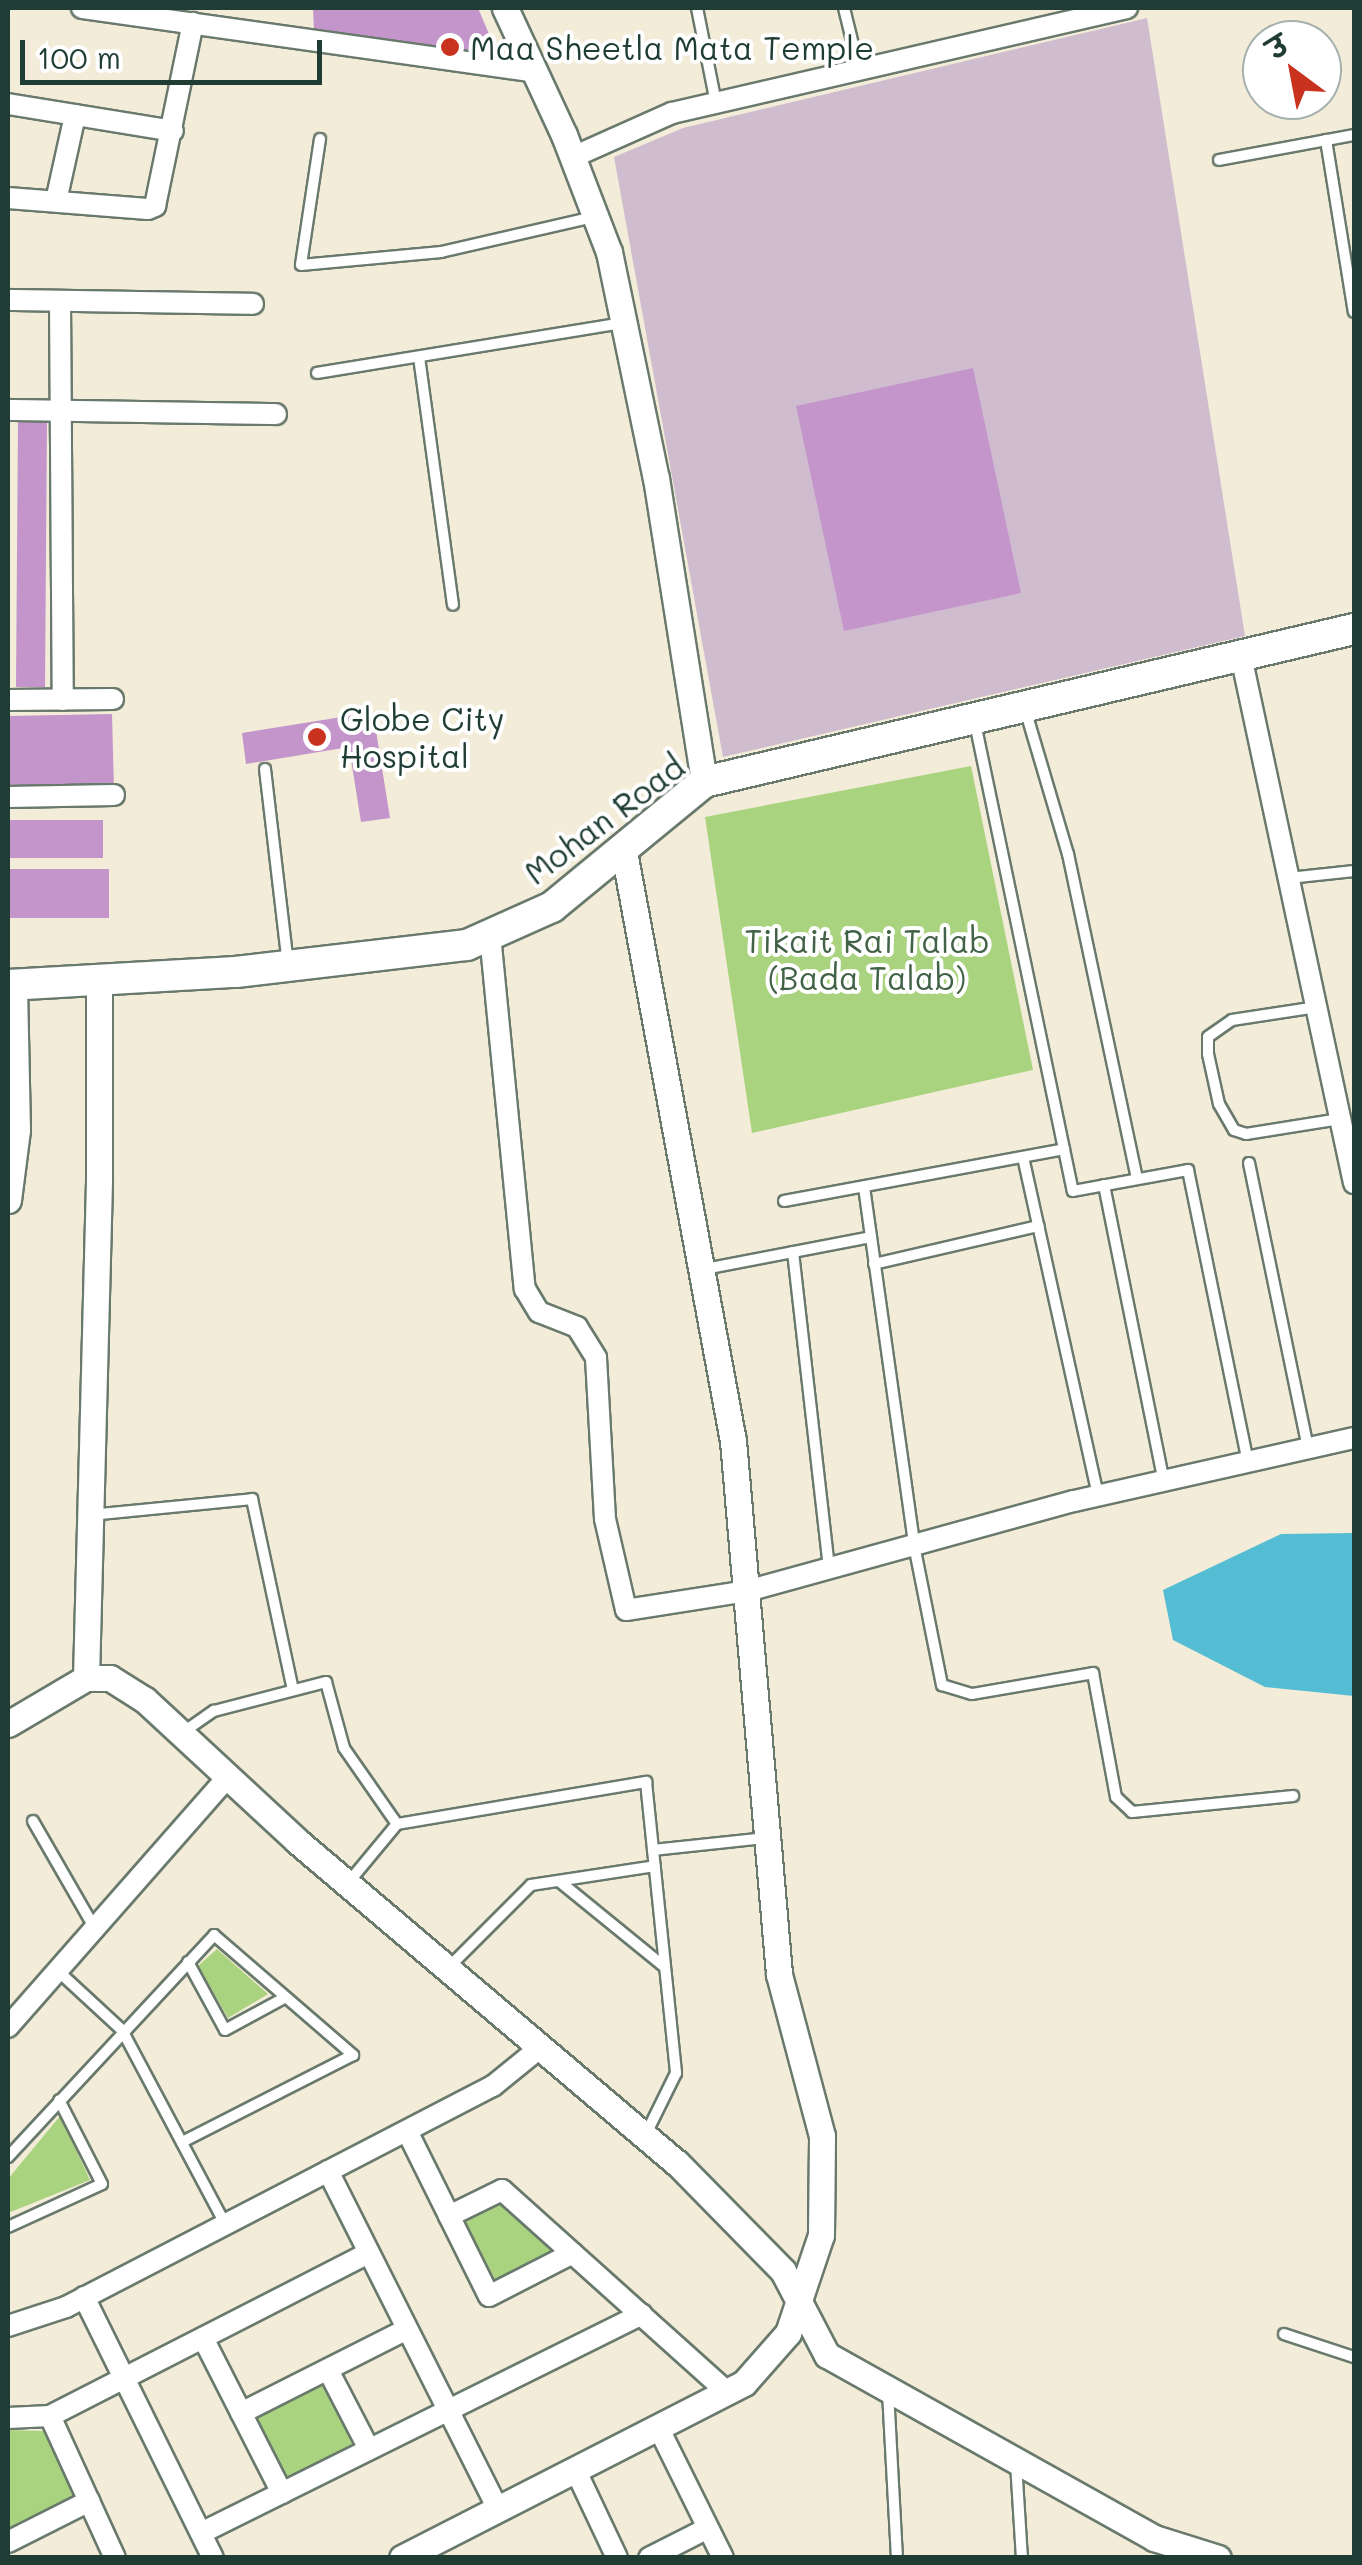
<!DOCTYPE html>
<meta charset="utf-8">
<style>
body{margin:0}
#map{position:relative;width:1362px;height:2565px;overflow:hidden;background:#f3ecd8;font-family:Mali,"Playpen Sans Deva",sans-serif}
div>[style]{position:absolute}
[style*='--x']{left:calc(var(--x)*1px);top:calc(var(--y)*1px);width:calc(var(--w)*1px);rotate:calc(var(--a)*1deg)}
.industrial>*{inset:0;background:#cfbdcf}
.green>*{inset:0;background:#a9d37f}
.water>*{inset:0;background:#55bdd3}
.building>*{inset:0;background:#c495cb}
.roads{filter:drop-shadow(2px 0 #697a6d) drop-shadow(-2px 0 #697a6d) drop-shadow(0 2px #697a6d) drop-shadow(0 -2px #697a6d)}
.service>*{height:10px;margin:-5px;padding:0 5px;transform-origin:5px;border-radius:5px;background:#fff}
.minor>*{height:20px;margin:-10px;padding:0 10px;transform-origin:10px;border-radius:10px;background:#fff}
.tertiary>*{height:25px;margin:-12.5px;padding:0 12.5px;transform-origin:12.5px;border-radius:12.5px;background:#fff}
.primary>*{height:30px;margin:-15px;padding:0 15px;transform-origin:15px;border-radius:15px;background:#fff}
.dots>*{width:28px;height:28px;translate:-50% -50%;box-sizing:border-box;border:5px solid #fff;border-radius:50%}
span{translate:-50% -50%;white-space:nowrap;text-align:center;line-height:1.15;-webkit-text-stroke:8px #fff;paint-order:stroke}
.poi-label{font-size:32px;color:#1f3d34}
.left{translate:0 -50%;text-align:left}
.street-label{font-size:32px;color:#1f3d34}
.park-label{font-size:32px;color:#426247}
.frame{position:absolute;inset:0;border:10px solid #1f3d34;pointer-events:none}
.north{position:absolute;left:1242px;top:20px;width:100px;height:100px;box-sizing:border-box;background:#fff;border:2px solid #a5b1ae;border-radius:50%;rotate:328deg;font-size:28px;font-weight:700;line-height:40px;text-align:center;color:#1f3d34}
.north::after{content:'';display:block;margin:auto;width:35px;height:45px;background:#c8321e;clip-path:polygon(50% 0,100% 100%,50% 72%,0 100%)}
.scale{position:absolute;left:20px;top:40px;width:302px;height:45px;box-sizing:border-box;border:5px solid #1f3d34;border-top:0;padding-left:12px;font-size:30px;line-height:35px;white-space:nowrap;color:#1f3d34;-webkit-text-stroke:8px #fff;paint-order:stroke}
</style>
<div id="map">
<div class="industrial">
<i style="clip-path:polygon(1147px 18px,1245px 636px,723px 757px,614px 157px,683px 128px)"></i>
</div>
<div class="green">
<i style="clip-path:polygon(971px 766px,1033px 1070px,752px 1133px,705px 817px)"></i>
<i style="clip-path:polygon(217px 1949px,268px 1994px,228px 2018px,198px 1966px)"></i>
<i style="clip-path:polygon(60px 2116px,90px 2180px,8px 2213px,8px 2179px)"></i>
<i style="clip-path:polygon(503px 2202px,552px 2252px,495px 2280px,464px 2220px)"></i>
<i style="clip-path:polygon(323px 2381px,356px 2446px,289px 2481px,255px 2415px)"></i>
<i style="clip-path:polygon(8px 2430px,45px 2431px,76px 2499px,8px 2531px)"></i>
</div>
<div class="water">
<i style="clip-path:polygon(1354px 1533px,1354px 1696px,1265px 1687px,1173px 1640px,1163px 1590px,1281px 1534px)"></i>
</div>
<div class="building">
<i style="clip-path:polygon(313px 8px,478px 8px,500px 60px,314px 33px)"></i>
<i style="clip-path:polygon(973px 368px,1021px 593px,844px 631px,796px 406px)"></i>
<i style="clip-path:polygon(18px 422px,47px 422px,45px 687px,16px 687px)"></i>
<i style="clip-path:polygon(373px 712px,390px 818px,361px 822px,349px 747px,246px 764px,242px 733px)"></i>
<i style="clip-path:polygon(112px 714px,114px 789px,8px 791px,8px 716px)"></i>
<i style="clip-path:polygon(8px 820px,103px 820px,103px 858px,8px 858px)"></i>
<i style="clip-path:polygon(8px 869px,109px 869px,109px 918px,8px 918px)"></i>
</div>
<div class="roads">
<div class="service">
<i style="--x:697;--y:8;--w:97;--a:78.7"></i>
<i style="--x:844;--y:8;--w:63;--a:76.2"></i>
<i style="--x:320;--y:139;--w:127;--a:98.6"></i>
<i style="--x:301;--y:265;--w:141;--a:-5.3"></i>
<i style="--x:441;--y:252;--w:157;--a:-12.9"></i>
<i style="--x:1326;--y:140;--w:174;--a:80.8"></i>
<i style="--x:1219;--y:160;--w:137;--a:-10.5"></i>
<i style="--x:419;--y:357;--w:250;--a:82.2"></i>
<i style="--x:317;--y:373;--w:310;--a:-9.3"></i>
<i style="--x:1025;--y:709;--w:151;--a:73.5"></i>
<i style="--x:1068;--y:854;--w:332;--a:78"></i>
<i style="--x:975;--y:723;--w:478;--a:78.2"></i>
<i style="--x:1073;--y:1191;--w:117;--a:-10.3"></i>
<i style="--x:1188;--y:1170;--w:299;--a:78.4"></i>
<i style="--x:265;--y:769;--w:197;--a:83.3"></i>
<i style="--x:1289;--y:878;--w:65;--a:-6.1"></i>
<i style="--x:1317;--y:1007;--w:86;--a:171.3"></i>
<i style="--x:1232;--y:1020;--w:29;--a:145"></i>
<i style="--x:1208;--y:1037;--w:17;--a:90"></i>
<i style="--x:1208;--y:1054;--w:51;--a:77.6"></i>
<i style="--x:1219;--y:1104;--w:30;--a:60"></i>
<i style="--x:1234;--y:1130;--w:13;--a:18"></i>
<i style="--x:1246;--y:1134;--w:95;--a:-9.1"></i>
<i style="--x:1023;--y:1157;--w:346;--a:77.5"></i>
<i style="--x:1249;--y:1163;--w:292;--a:78.3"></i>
<i style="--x:1104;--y:1185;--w:303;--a:78.6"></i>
<i style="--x:864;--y:1187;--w:361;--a:82"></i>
<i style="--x:914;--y:1545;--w:143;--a:78.7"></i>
<i style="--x:942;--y:1685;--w:31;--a:17"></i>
<i style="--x:972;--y:1694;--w:123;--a:-9.8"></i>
<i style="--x:1093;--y:1673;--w:126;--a:79.5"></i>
<i style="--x:1116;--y:1797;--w:22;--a:43"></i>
<i style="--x:1132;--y:1812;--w:162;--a:-5.7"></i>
<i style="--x:784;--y:1201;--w:285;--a:-10.5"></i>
<i style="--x:793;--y:1252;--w:319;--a:83.5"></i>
<i style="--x:874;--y:1264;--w:169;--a:-13"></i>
<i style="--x:705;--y:1269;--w:169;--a:-10.9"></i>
<i style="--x:90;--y:1515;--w:163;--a:-5.6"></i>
<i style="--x:252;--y:1499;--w:195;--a:77.9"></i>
<i style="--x:182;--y:1733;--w:39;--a:-35"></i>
<i style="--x:214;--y:1711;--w:116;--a:-14.5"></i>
<i style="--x:326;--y:1682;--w:68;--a:74.7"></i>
<i style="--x:344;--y:1748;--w:93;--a:55.1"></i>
<i style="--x:33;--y:1821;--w:122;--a:60.1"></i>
<i style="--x:653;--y:1850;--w:114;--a:-6.1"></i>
<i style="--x:559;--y:1881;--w:136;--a:39.1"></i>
<i style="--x:348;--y:1883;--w:77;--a:-50.3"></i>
<i style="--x:397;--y:1824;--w:253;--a:-9.6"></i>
<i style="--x:646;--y:1782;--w:293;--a:84.1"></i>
<i style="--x:676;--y:2073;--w:70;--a:116.2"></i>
<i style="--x:188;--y:1962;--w:77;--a:61.4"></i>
<i style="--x:225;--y:2030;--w:69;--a:-28.4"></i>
<i style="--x:448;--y:1968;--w:117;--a:-45"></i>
<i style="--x:531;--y:1885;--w:125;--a:-8.7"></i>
<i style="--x:58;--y:1971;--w:87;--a:42.7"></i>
<i style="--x:122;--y:2030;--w:220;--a:62"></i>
<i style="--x:8;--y:2157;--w:303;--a:-47.1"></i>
<i style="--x:214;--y:1935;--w:184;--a:40.8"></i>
<i style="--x:353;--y:2055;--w:192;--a:153"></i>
<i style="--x:8;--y:2227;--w:103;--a:-24.6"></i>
<i style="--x:102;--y:2184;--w:94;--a:-117.1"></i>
<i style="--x:1284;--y:2334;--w:74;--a:18.2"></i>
<i style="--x:888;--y:2392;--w:166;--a:86.9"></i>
<i style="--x:1016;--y:2463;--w:95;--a:86.4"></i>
</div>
<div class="minor">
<i style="--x:82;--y:8;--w:457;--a:8"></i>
<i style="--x:8;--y:104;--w:167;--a:9.3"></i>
<i style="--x:573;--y:157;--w:108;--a:-24"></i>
<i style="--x:672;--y:113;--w:467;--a:-13"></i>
<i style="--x:8;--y:198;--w:140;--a:4.5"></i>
<i style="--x:148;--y:209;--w:8;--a:-23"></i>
<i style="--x:155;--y:206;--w:187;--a:-78.3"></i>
<i style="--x:56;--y:201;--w:88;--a:-77.5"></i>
<i style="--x:8;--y:300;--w:245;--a:0.9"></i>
<i style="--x:60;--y:303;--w:397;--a:89.6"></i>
<i style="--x:8;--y:410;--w:268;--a:0.9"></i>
<i style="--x:1241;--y:656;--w:539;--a:77.9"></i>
<i style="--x:8;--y:700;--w:105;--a:-0.5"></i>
<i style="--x:8;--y:797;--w:106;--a:-1.1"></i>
<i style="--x:490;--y:935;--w:356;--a:84.4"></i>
<i style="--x:525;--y:1289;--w:27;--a:59"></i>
<i style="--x:539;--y:1312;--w:41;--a:21.5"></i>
<i style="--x:577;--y:1327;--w:36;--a:58"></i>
<i style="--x:596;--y:1358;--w:161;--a:86.8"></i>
<i style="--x:605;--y:1519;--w:93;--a:77"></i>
<i style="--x:626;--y:1610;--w:122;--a:-8.9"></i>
<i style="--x:747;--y:1591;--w:339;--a:-15.4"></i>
<i style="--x:1074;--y:1501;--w:287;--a:-12.7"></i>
<i style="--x:8;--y:2027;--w:333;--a:-48.7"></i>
<i style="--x:407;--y:2131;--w:184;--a:63.6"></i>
<i style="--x:489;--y:2296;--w:94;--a:-27.1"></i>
<i style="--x:328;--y:2171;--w:378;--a:63.3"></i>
<i style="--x:449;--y:2216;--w:59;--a:-26.1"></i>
<i style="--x:502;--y:2190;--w:302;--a:41.9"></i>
<i style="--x:84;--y:2297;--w:291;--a:63.7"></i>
<i style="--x:8;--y:2326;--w:61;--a:-18.1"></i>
<i style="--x:66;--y:2307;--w:481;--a:-27.4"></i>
<i style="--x:493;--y:2086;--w:62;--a:-39.1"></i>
<i style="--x:203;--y:2338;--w:174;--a:63"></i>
<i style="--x:328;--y:2370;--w:89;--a:62.6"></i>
<i style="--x:241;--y:2413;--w:186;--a:-26.8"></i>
<i style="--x:50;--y:2416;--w:156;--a:65.4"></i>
<i style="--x:8;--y:2418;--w:42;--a:-2.7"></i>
<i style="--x:50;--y:2416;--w:358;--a:-27.1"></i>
<i style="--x:658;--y:2427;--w:146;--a:63.6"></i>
<i style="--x:575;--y:2469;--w:98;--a:64.7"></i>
<i style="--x:201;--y:2533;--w:492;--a:-26.4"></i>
<i style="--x:8;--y:2542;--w:91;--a:-26.8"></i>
<i style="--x:649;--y:2558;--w:66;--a:-27"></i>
</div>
<div class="tertiary">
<i style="--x:505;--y:8;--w:140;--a:65.1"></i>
<i style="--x:564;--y:135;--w:125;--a:69"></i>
<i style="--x:609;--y:252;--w:231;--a:78.3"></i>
<i style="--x:656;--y:478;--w:308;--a:81"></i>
<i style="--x:8;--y:1200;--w:71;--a:-82.7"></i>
<i style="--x:17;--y:1130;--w:146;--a:-91.2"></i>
<i style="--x:86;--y:1678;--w:499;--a:-88.5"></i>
<i style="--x:99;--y:1179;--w:200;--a:-90"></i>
<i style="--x:8;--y:1724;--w:91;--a:-30.5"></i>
<i style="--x:86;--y:1678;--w:24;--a:0"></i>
<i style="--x:110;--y:1678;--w:41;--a:32.2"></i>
<i style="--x:145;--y:1700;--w:207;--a:42.8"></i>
<i style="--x:297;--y:1841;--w:498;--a:40.3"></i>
<i style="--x:677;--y:2163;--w:151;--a:45.5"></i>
<i style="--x:783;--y:2271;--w:95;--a:62.4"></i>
<i style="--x:827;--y:2355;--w:375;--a:29.2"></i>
<i style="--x:1154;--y:2538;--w:67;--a:17.4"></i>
<i style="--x:402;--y:2558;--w:384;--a:-27.1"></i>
<i style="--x:744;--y:2383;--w:67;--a:-48.7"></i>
<i style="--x:788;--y:2333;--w:103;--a:-71.4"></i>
<i style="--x:821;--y:2235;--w:99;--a:-89.4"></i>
<i style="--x:822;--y:2136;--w:168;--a:-104.9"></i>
<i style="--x:779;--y:1974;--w:535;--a:-94.93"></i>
<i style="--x:733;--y:1441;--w:599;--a:-100.48"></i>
</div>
<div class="primary">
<i style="--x:8;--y:985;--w:228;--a:-3.3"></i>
<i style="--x:236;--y:972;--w:233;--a:-6.7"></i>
<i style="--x:467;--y:945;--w:93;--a:-24.1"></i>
<i style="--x:552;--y:907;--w:197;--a:-39.4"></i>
<i style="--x:704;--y:782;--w:668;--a:-13.25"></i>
</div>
</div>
<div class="dots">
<i style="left:450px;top:47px;background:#c8321e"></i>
<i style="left:317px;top:737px;background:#c8321e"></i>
</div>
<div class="poi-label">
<span class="left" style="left:470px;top:47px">Maa Sheetla Mata Temple</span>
<span class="left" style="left:340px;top:737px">Globe City<br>Hospital</span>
</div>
<div class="street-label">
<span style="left:604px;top:819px;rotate:-37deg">Mohan Road</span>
</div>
<div class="park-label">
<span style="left:867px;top:959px">Tikait Rai Talab<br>(Bada Talab)</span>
</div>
<div class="frame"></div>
<div class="north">उ</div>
<div class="scale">100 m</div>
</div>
